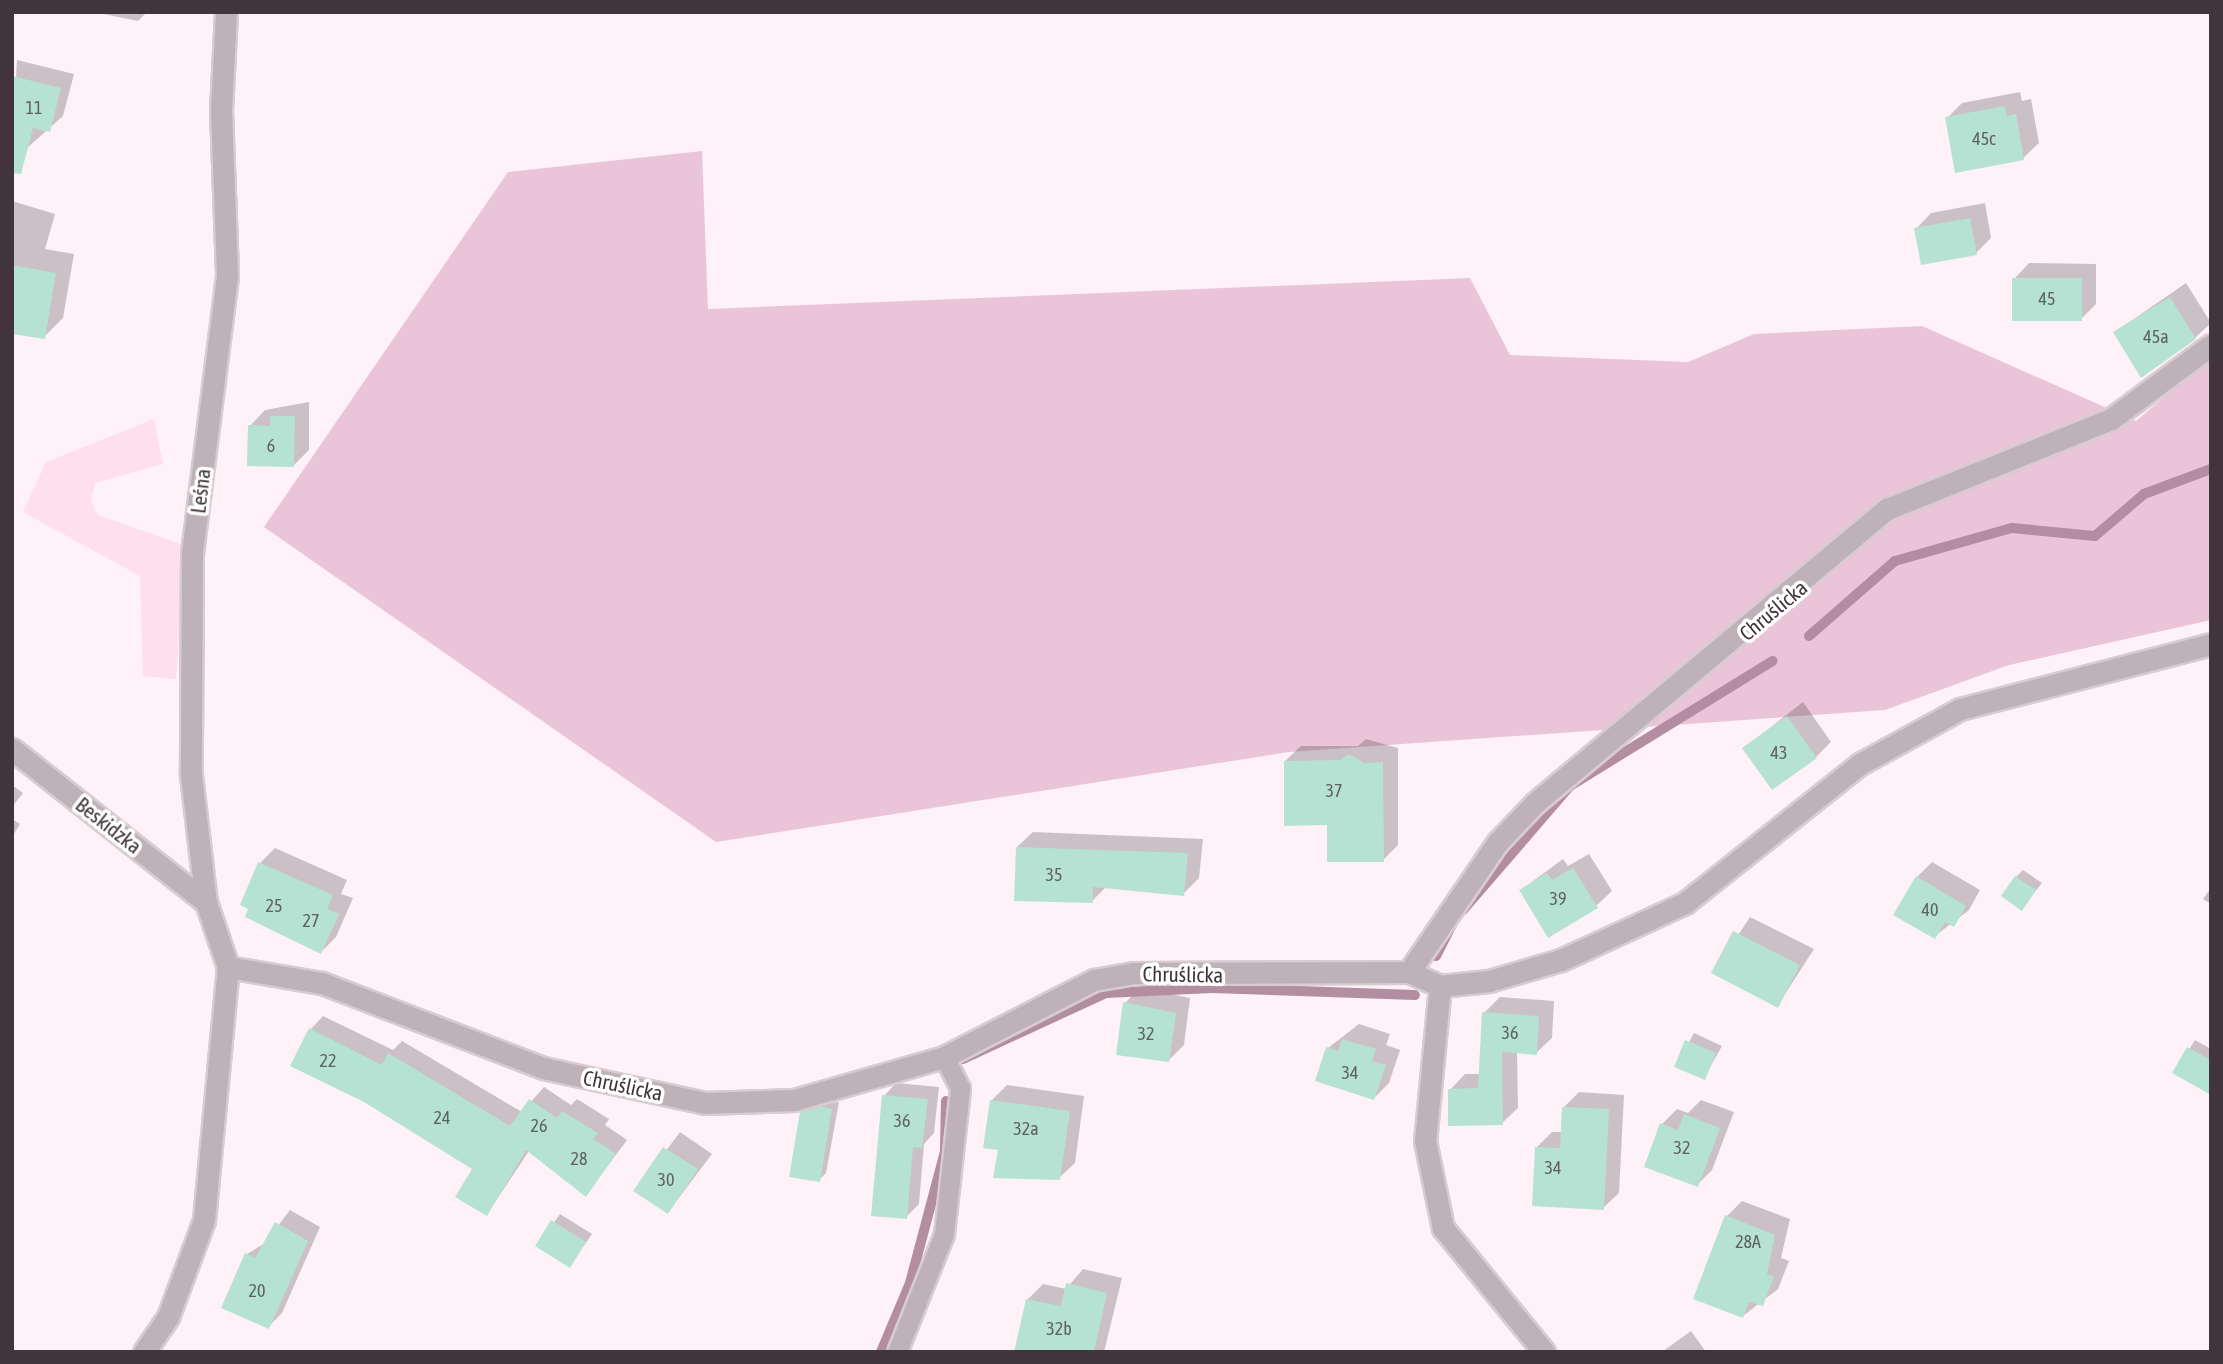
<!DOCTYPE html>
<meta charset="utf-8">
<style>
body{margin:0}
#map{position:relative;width:2223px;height:1364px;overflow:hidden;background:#fef1f7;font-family:"Asap Condensed",sans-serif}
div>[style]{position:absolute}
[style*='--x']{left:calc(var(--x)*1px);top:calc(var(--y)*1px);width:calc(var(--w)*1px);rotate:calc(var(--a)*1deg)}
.built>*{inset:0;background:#fddfee}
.green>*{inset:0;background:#eac5d7}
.shadow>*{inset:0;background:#0003}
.stream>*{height:10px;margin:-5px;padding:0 5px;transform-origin:5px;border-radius:5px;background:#b38ea0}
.building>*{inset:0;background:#b5e2d3}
.roads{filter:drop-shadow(2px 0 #d8cbd1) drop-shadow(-2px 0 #d8cbd1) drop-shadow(0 2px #d8cbd1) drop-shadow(0 -2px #d8cbd1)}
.lane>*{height:19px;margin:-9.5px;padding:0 9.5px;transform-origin:9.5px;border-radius:9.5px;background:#beb1b7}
.street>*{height:21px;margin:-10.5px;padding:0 10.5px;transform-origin:10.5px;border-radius:10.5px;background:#beb1b7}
span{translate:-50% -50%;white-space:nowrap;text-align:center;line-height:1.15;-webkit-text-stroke:7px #fff;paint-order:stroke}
.number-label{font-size:18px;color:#5e6061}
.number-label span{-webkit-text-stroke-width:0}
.street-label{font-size:21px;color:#41353b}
.frame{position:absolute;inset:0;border:14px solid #41353b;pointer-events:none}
</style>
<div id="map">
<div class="built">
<i style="clip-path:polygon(154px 419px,163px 464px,95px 483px,91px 501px,98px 515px,186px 546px,176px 679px,143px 676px,140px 576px,23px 512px,46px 462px)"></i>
</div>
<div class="green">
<i style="clip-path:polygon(702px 151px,708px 309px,1470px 278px,1510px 355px,1688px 362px,1754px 334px,1922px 326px,2136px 421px,2211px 357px,2211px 620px,2009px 665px,1885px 710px,1289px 752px,716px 842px,264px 527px,508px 172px)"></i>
</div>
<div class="shadow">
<i style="clip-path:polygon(94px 12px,147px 12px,138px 21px)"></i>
<i style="clip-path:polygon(17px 60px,74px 74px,63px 116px,27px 148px,12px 144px)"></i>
<i style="clip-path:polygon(2020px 92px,2022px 101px,2031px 99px,2039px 143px,2023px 158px,1947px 118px,1962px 103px)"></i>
<i style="clip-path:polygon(12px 201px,55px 214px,45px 249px,74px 254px,63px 318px,44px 337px,12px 332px)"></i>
<i style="clip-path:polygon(1985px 203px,1991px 238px,1976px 253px,1916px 229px,1931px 213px)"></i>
<i style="clip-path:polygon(2029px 263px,2096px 264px,2096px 304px,2081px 319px,2014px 279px)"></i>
<i style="clip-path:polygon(2186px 283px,2211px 323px,2195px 338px,2115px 332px)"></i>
<i style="clip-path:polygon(309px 402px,309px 450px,293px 466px,250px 426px,265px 410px)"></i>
<i style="clip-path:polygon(1803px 702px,1831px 742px,1816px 757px,1744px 748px)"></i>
<i style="clip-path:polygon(1366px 739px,1398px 748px,1398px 845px,1383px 860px,1329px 823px,1285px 761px,1301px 746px,1358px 746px)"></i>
<i style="clip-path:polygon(12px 785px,23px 793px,12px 807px)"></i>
<i style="clip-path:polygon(12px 819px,20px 824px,12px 837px)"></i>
<i style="clip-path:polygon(1033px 832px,1203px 839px,1199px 878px,1183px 894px,1107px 886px,1092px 901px,1017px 847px)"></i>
<i style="clip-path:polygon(275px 848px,347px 880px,341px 894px,353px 898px,336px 937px,321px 952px,260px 863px)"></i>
<i style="clip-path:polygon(1589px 854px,1612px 891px,1596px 906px,1521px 890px,1563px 859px,1568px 866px)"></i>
<i style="clip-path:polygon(1932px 862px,1980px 890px,1969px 910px,1935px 936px,1917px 877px)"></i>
<i style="clip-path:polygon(2023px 870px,2042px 883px,2022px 908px,2016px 877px)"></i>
<i style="clip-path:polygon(2211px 888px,2211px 904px,2203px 899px)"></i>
<i style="clip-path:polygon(1750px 917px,1814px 949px,1778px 1005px,1714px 972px)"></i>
<i style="clip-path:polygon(1140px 988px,1190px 998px,1184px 1045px,1169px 1060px,1125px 1003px)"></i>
<i style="clip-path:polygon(1500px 997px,1554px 1001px,1552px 1038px,1536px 1053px,1517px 1052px,1518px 1108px,1502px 1123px,1450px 1090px,1465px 1074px,1480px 1074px,1484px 1013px)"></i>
<i style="clip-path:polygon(323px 1016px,393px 1050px,402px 1041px,522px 1112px,544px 1087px,571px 1105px,577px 1099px,609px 1119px,605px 1125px,627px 1140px,586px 1195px,529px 1151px,487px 1214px,474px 1168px,310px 1030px)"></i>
<i style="clip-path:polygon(1359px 1024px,1390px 1034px,1386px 1045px,1400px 1050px,1389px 1083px,1374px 1098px,1328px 1048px)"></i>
<i style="clip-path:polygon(1694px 1033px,1722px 1046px,1704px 1078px,1676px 1066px)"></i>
<i style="clip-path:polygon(2195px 1040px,2211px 1049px,2211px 1087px,2174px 1073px)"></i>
<i style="clip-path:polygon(896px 1083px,939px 1087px,934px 1133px,924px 1144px,919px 1204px,906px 1217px,884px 1096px)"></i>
<i style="clip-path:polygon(1007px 1085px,1084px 1096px,1075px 1163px,1059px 1178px,1000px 1148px,992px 1100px)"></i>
<i style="clip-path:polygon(1579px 1092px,1624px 1095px,1619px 1193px,1603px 1208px,1537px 1147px,1552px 1132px,1562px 1132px,1564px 1107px)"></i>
<i style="clip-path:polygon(1701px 1100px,1734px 1112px,1712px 1170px,1697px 1185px,1662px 1124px,1677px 1109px,1688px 1113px)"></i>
<i style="clip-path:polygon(839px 1102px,826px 1173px,819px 1180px,802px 1113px,809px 1105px)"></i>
<i style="clip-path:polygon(680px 1132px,712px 1154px,668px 1212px,636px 1191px)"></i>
<i style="clip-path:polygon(1742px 1201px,1790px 1219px,1781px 1258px,1789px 1261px,1778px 1289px,1743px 1316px,1727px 1216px)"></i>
<i style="clip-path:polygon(290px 1210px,320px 1227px,282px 1313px,268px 1327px,247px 1254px,265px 1243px)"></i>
<i style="clip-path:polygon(560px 1214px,592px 1234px,570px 1266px,537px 1246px)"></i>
<i style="clip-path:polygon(1083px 1269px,1122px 1278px,1104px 1352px,1016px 1352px,1028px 1299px,1043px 1284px,1066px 1289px)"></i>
<i style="clip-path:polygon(1691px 1331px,1706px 1352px,1662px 1352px)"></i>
</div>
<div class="stream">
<i style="--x:1809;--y:636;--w:114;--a:-41.1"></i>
<i style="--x:1895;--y:561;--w:122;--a:-15.8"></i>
<i style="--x:2012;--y:528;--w:83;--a:5.5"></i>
<i style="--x:2095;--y:536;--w:65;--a:-40.6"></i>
<i style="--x:2144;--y:494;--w:72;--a:-20.5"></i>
<i style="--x:1463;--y:910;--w:164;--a:-49.2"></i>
<i style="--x:1570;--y:786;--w:238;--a:-31.7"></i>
<i style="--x:1436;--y:956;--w:35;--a:-63"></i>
<i style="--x:963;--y:1059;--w:157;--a:-24.8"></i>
<i style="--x:1106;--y:993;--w:106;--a:-2.7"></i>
<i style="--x:1212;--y:988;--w:203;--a:2"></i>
<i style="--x:881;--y:1352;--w:75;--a:-67.2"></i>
<i style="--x:910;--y:1283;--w:137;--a:-75.1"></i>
<i style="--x:945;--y:1151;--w:50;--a:-88.9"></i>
</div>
<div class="building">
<i style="clip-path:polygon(12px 76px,61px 88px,50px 132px,33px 128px,21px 174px,12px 173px)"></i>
<i style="clip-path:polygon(2005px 106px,2007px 116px,2016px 114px,2024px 160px,1955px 173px,1945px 117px)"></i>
<i style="clip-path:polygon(1970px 218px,1977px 255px,1921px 265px,1914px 228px)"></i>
<i style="clip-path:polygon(12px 265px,56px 273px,45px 339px,12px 334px)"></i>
<i style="clip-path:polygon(2012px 278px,2082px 278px,2082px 321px,2012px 321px)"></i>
<i style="clip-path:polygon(2170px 297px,2196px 339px,2141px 378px,2113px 332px)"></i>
<i style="clip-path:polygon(270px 416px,295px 416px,294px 467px,247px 466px,248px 425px,270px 426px)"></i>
<i style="clip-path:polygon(1787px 716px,1817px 758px,1772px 790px,1742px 748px)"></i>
<i style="clip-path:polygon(1349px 754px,1364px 763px,1383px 762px,1384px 862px,1327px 862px,1327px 825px,1284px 826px,1284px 761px,1341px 760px)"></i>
<i style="clip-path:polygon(1016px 847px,1188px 853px,1184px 896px,1093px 887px,1093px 903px,1014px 901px)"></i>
<i style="clip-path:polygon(258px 862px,333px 895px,327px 909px,339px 914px,321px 954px,245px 917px,248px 909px,240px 905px)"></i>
<i style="clip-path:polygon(1573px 868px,1598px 908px,1548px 938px,1519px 890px,1547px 873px,1552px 880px)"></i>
<i style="clip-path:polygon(1916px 876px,1966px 906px,1954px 927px,1945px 922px,1935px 939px,1893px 915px)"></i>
<i style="clip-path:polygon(2015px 876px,2036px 890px,2022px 911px,2001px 896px)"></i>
<i style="clip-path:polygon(1733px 931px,1800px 965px,1778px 1008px,1711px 973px)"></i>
<i style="clip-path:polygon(1123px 1002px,1176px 1013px,1169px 1062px,1116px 1055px)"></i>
<i style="clip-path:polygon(1482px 1012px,1539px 1016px,1537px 1055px,1502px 1052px,1503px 1125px,1448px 1126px,1448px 1089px,1478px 1088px)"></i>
<i style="clip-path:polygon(309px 1028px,382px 1065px,388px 1053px,510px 1126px,529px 1099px,557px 1118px,562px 1111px,598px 1133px,593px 1139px,616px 1154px,586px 1197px,526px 1150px,487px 1216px,455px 1197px,472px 1169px,364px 1102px,290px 1066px)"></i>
<i style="clip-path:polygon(1342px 1039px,1376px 1049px,1372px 1061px,1386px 1065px,1374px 1100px,1315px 1081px,1326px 1047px,1338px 1051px)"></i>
<i style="clip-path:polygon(1685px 1040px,1716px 1053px,1705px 1080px,1674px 1067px)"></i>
<i style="clip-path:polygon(2187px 1047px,2211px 1060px,2211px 1095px,2172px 1073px)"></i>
<i style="clip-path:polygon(882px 1095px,928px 1099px,922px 1148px,913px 1147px,907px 1219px,871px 1216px)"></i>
<i style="clip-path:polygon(990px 1100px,1070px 1111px,1060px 1180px,993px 1178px,998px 1150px,983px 1148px)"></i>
<i style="clip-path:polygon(820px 1106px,832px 1109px,820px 1182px,789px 1177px,800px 1112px)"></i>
<i style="clip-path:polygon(1562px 1107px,1609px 1109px,1604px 1210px,1532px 1206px,1535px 1147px,1560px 1148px)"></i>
<i style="clip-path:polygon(1684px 1114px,1720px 1128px,1698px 1187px,1644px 1167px,1660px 1123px,1678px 1130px)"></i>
<i style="clip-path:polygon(663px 1147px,698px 1169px,668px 1214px,633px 1191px)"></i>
<i style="clip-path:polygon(1725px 1215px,1775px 1235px,1767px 1274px,1774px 1277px,1763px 1306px,1749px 1302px,1743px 1318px,1693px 1299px)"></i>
<i style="clip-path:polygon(551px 1220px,586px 1242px,570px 1268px,535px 1246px)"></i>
<i style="clip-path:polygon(275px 1222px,308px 1241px,269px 1329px,221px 1308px,245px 1253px,255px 1258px)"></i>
<i style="clip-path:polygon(1066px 1283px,1107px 1293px,1094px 1352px,1014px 1352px,1026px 1299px,1061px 1306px)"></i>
</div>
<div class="roads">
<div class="lane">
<i style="--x:897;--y:1352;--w:127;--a:-68.3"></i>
<i style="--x:944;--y:1234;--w:147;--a:-83.7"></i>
<i style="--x:960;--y:1088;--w:35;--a:-117"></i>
</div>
<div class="street">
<i style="--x:226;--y:12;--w:98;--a:92.9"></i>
<i style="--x:221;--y:110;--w:166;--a:87.9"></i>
<i style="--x:227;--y:276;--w:279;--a:97.2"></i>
<i style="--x:192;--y:553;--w:222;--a:90.3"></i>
<i style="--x:191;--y:775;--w:128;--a:83.3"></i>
<i style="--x:206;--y:902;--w:69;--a:71.3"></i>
<i style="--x:12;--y:749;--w:247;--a:38.3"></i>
<i style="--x:1409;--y:972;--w:156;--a:-55.7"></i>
<i style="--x:1497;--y:843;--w:55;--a:-46.5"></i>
<i style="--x:1535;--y:803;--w:459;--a:-39.9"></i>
<i style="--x:1887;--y:509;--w:241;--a:-21.9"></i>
<i style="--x:2111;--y:419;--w:124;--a:-36.5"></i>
<i style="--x:1440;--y:986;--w:156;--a:95.5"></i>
<i style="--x:1425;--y:1141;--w:89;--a:78.3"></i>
<i style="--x:1443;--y:1228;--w:160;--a:50.8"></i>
<i style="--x:144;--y:1352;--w:42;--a:-55.6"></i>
<i style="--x:168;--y:1317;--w:103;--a:-69.6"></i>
<i style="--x:204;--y:1220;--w:254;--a:-84.6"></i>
<i style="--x:228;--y:967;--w:95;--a:9.7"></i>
<i style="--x:322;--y:983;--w:237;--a:21"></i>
<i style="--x:543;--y:1068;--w:166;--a:12.2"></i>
<i style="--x:705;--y:1103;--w:89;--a:-1.9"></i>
<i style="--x:794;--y:1100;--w:156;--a:-16"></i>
<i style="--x:944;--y:1057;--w:169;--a:-27.2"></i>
<i style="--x:1094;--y:980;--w:40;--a:-10"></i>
<i style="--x:1133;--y:973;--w:276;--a:-0.2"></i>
<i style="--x:1409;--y:972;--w:34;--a:24"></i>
<i style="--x:1440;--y:986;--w:49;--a:-5.8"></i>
<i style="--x:1489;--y:981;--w:75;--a:-16.3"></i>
<i style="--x:1561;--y:960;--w:136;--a:-24.7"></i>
<i style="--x:1685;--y:903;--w:223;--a:-38.5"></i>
<i style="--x:1860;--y:764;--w:114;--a:-28.8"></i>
<i style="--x:1960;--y:709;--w:259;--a:-14.5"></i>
</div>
</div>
<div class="number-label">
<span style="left:34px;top:108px">11</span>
<span style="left:1984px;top:139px">45c</span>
<span style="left:2047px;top:299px">45</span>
<span style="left:2156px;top:337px">45a</span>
<span style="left:271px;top:446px">6</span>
<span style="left:1779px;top:753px">43</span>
<span style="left:1334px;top:791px">37</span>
<span style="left:1054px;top:875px">35</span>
<span style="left:1558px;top:899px">39</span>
<span style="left:274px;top:906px">25</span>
<span style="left:1930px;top:910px">40</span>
<span style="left:311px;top:921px">27</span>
<span style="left:1510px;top:1033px">36</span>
<span style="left:1146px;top:1034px">32</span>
<span style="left:328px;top:1061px">22</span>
<span style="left:1350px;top:1073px">34</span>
<span style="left:442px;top:1118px">24</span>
<span style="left:902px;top:1121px">36</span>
<span style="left:539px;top:1126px">26</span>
<span style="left:1026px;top:1129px">32a</span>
<span style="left:1682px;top:1148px">32</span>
<span style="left:579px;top:1159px">28</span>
<span style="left:1553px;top:1168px">34</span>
<span style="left:666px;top:1180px">30</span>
<span style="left:1748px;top:1242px">28A</span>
<span style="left:257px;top:1291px">20</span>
<span style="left:1059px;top:1329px">32b</span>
</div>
<div class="street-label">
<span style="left:200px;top:491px;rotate:-83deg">Leśna</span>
<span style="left:1773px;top:610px;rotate:-40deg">Chruślicka</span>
<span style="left:109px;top:825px;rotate:38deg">Beskidzka</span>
<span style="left:1183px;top:974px;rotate:1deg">Chruślicka</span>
<span style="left:623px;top:1085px;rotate:12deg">Chruślicka</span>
</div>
<div class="frame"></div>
</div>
